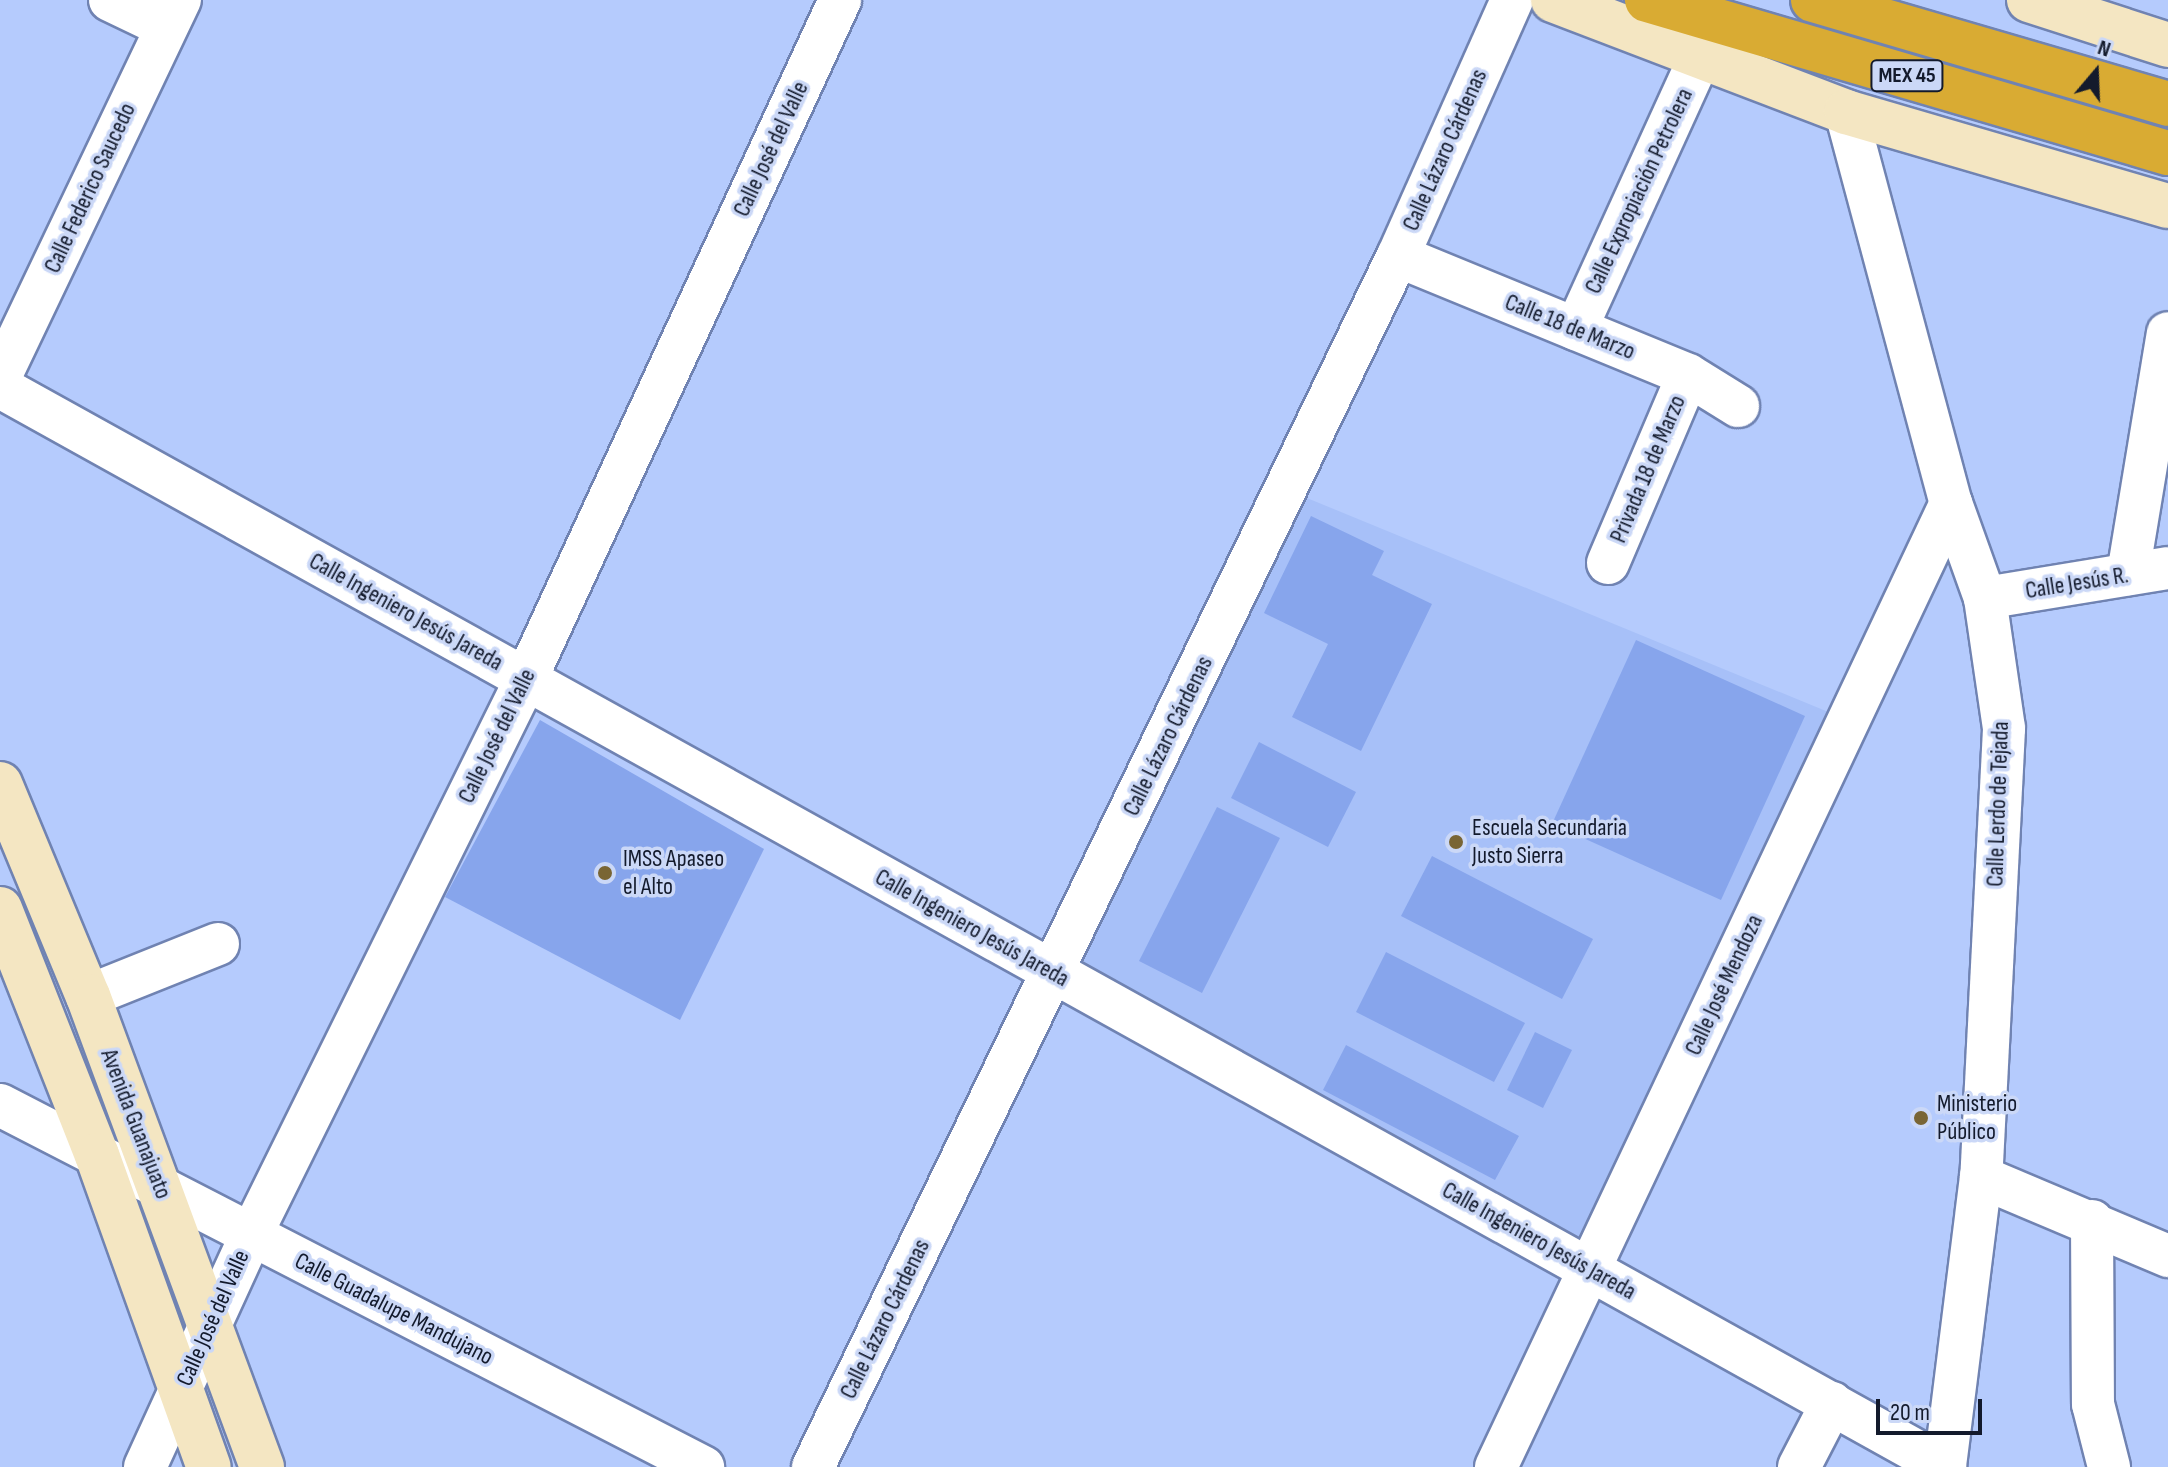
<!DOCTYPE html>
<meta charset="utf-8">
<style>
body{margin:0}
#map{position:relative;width:2168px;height:1467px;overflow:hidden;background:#b5cbfd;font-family:"Sofia Sans Condensed",sans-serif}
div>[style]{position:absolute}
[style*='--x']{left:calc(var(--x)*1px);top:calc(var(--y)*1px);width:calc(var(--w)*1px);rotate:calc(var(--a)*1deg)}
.built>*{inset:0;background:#a7c0f8}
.building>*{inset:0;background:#87a5ec}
.roads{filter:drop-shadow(2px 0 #7083b2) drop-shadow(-2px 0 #7083b2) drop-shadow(0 2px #7083b2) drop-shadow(0 -2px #7083b2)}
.street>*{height:42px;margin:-21px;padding:0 21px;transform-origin:21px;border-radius:21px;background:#fff}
.secondary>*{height:44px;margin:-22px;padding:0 22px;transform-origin:22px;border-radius:22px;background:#f4e6c2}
.highway>*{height:44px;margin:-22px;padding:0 22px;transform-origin:22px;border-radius:22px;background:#d9ab33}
.dots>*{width:22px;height:22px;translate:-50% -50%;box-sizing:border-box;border:4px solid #cbd8f7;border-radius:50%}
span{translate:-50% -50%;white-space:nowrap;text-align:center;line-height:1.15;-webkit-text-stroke:7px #cbd8f7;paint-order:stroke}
.shield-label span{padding:2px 6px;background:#cbd8f7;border:2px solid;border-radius:6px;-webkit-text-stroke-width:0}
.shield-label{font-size:22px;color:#131a2c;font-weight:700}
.street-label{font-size:24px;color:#131a2c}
.poi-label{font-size:24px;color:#131a2c}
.left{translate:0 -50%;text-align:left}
.north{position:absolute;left:2056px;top:32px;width:80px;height:80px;-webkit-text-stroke:6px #cbd8f7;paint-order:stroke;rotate:19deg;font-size:22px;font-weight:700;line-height:32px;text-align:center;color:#131a2c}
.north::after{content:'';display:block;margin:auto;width:28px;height:36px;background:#131a2c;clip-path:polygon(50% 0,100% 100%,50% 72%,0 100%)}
.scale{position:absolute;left:1876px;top:1399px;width:106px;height:36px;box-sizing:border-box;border:4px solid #131a2c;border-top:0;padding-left:10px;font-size:24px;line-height:28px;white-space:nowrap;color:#131a2c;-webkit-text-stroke:6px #cbd8f7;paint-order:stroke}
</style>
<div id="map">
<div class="built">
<i style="clip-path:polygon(1302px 496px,1838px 716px,1580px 1239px,1075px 967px)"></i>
</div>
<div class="building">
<i style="clip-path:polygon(1311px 516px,1384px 551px,1372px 575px,1432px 604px,1361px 751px,1292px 717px,1328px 644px,1264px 613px)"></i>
<i style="clip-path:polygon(1636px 640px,1805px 716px,1721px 900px,1552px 824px)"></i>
<i style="clip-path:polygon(540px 720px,764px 849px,680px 1020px,445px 897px)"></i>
<i style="clip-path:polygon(1259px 742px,1356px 792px,1328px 847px,1231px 798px)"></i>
<i style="clip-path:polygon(1217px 807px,1280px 838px,1202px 993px,1139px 961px)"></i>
<i style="clip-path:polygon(1432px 856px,1593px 939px,1562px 999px,1401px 916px)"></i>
<i style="clip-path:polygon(1386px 952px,1525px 1023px,1494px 1082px,1356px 1012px)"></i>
<i style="clip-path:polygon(1535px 1032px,1572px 1050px,1543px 1108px,1507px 1090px)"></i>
<i style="clip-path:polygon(1346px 1045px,1519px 1136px,1495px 1180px,1323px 1090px)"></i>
</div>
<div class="roads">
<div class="street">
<i style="--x:110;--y:0;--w:62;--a:25.7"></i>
<i style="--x:1846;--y:112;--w:405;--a:75"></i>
<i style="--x:1951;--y:503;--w:101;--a:70.3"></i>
<i style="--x:1985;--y:598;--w:132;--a:81.7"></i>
<i style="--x:2004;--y:729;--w:449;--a:92.9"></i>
<i style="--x:1981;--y:1177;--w:292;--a:97.1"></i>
<i style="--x:1398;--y:256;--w:313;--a:22.3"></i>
<i style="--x:1688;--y:375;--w:59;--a:31.8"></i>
<i style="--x:1576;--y:329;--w:303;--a:-65.5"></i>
<i style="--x:0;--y:377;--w:418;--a:-64.5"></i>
<i style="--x:0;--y:387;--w:2225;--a:29.04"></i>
<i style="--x:1608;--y:563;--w:204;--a:-66.9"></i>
<i style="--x:2128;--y:574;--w:244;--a:-80.6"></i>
<i style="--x:1985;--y:598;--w:185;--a:-9.3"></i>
<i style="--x:88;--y:996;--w:140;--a:-21.8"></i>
<i style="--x:0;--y:1105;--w:791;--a:27.25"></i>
<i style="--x:1981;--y:1177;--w:203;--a:22.9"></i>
<i style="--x:2092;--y:1221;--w:183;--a:89.7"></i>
<i style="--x:2093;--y:1404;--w:65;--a:75.7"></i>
<i style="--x:145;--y:1467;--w:255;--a:-65.4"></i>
<i style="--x:251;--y:1235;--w:620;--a:-63.68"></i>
<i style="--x:526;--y:679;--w:748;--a:-65.18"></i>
<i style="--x:813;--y:1467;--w:1345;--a:-64.22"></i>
<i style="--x:1398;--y:256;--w:280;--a:-66"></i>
<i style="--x:1496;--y:1467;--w:1066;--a:-64.73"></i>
<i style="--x:1799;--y:1467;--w:72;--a:-62.7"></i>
</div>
<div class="secondary">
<i style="--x:1553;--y:0;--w:314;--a:20.9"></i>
<i style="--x:1846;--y:112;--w:335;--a:16.3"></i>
<i style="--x:2029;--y:0;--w:146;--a:17.9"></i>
<i style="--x:0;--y:784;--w:230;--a:67.5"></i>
<i style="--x:88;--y:996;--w:502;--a:69.72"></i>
<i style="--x:0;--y:909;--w:264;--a:68.5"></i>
<i style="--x:97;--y:1155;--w:331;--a:70.3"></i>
</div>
<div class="highway">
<i style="--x:1647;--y:0;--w:543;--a:16.37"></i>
<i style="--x:1813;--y:0;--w:370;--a:16.3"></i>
</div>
</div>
<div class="dots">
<i style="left:1456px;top:842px;background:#796534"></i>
<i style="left:605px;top:873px;background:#796534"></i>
<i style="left:1921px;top:1118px;background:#796534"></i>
</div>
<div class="shield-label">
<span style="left:1907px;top:76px">MEX 45</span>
</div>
<div class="street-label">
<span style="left:771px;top:149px;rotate:-65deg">Calle José del Valle</span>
<span style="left:1445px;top:150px;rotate:-66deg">Calle Lázaro Cárdenas</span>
<span style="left:90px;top:188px;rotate:-65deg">Calle Federico Saucedo</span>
<span style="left:1639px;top:191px;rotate:-65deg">Calle Expropiación Petrolera</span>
<span style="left:1570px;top:327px;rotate:22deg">Calle 18 de Marzo</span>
<span style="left:1648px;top:469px;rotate:-67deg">Privada 18 de Marzo</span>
<span style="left:2077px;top:583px;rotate:-9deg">Calle Jesús R.</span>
<span style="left:406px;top:612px;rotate:29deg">Calle Ingeniero Jesús Jareda</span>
<span style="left:497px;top:736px;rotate:-64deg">Calle José del Valle</span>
<span style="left:1168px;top:736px;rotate:-64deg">Calle Lázaro Cárdenas</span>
<span style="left:1998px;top:804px;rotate:-88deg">Calle Lerdo de Tejada</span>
<span style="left:972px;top:928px;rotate:29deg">Calle Ingeniero Jesús Jareda</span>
<span style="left:1724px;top:985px;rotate:-65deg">Calle José Mendoza</span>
<span style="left:136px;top:1124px;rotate:69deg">Avenida Guanajuato</span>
<span style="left:1539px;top:1241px;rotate:29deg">Calle Ingeniero Jesús Jareda</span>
<span style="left:394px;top:1309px;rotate:27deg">Calle Guadalupe Mandujano</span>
<span style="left:213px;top:1318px;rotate:-66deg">Calle José del Valle</span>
<span style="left:885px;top:1319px;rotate:-64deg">Calle Lázaro Cárdenas</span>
</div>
<div class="poi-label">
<span class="left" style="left:1472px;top:842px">Escuela Secundaria<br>Justo Sierra</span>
<span class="left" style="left:623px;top:873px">IMSS Apaseo<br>el Alto</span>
<span class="left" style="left:1937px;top:1118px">Ministerio<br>Público</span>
</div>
<div class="north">N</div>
<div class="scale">20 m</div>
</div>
